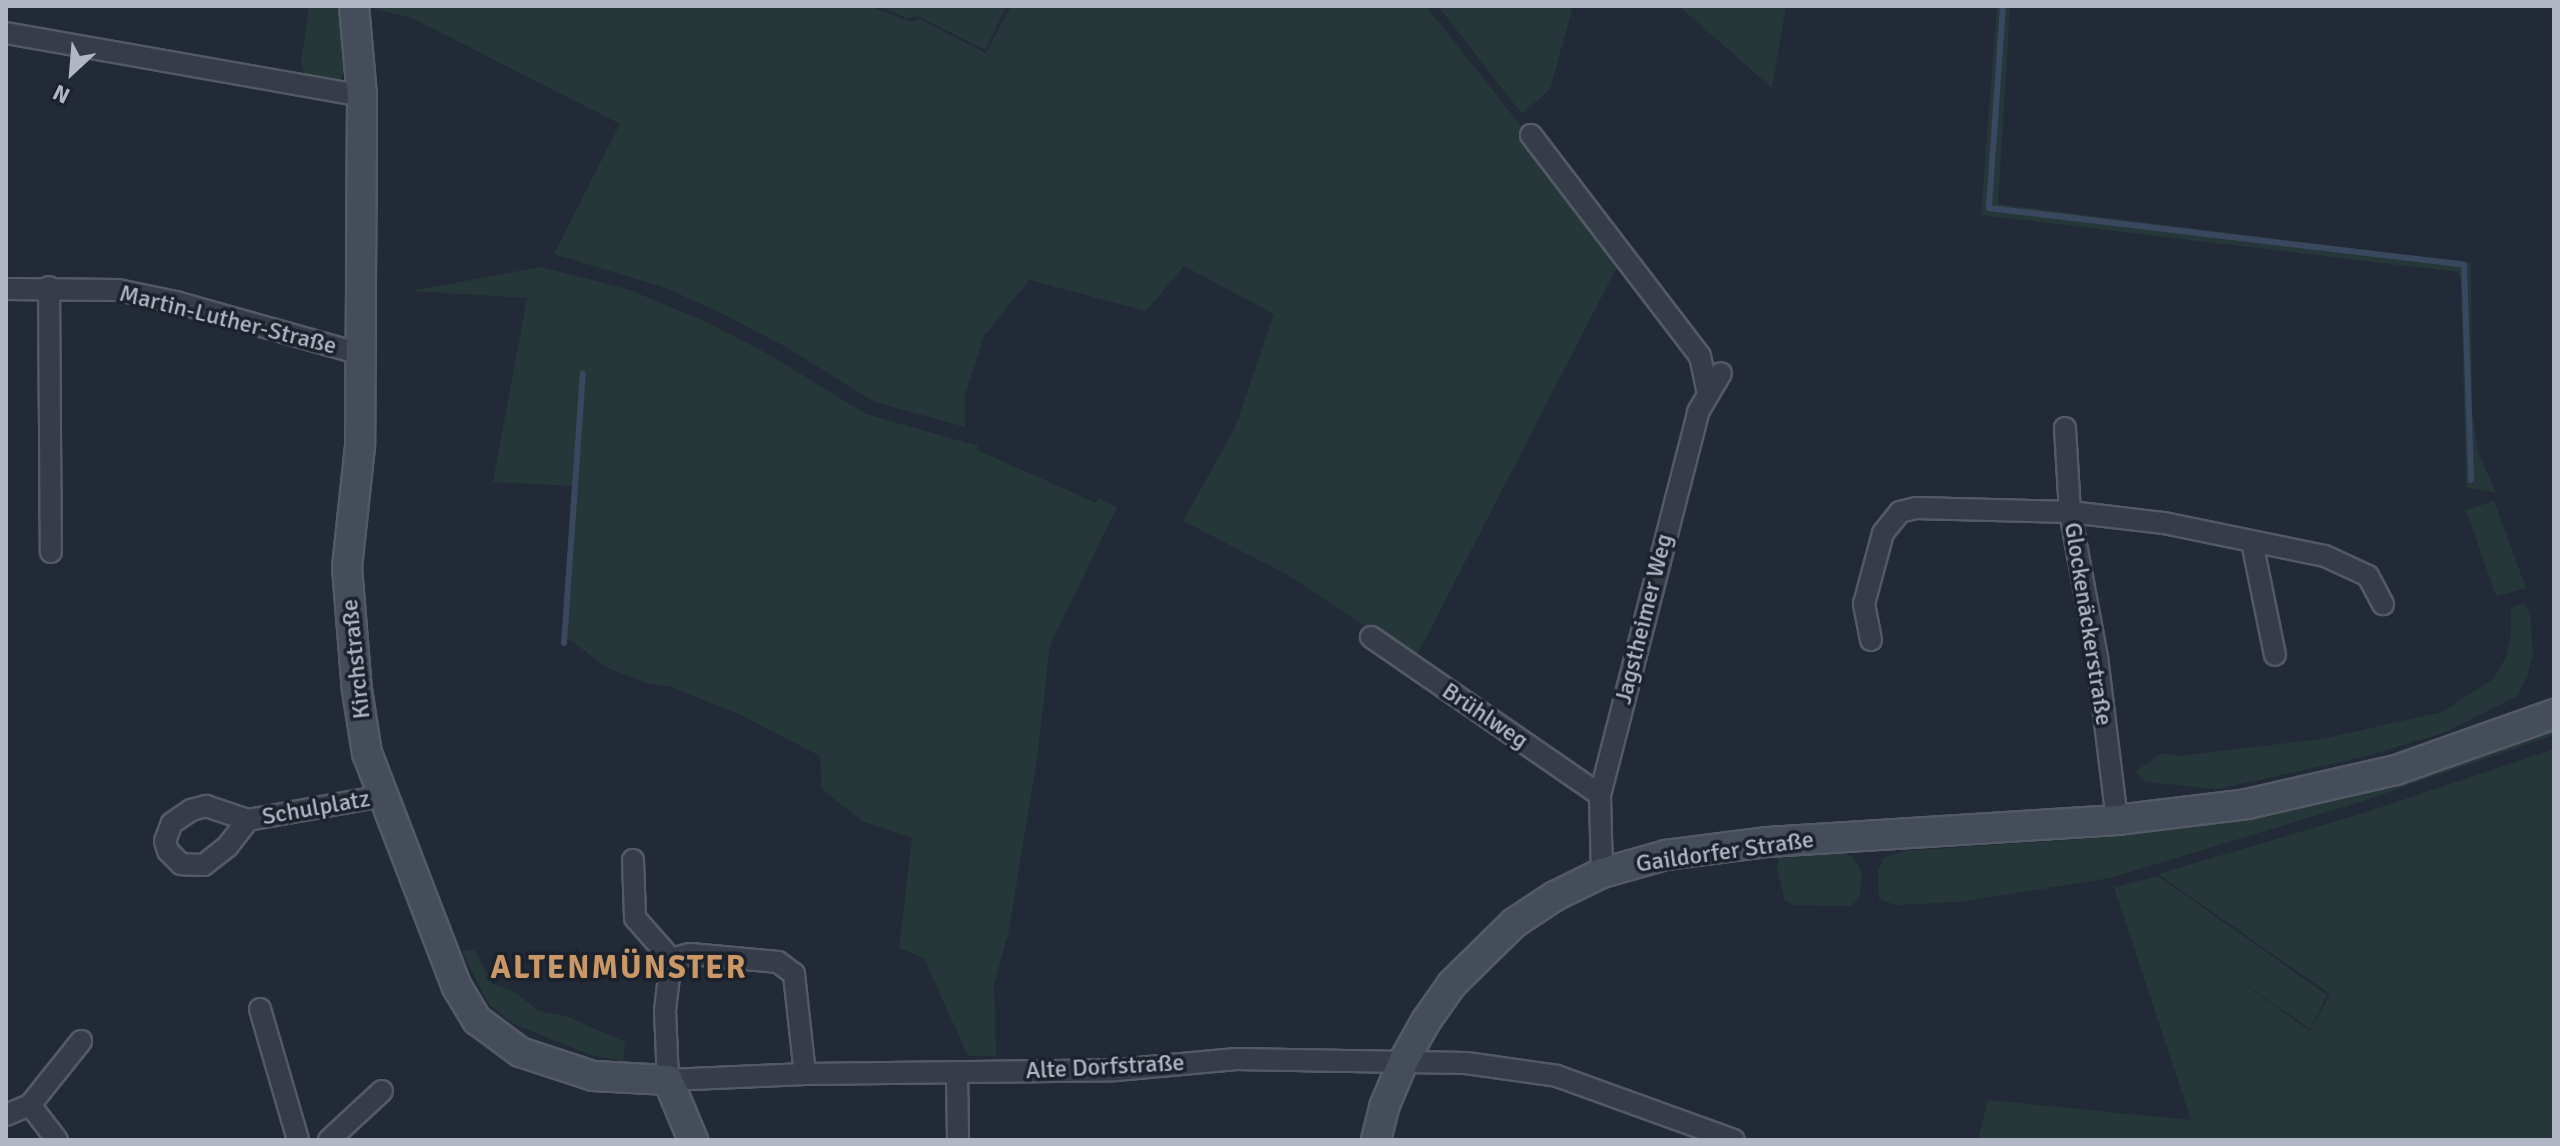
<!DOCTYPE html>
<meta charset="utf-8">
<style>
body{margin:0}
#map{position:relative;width:2560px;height:1146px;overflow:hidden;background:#232a37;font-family:Signika,sans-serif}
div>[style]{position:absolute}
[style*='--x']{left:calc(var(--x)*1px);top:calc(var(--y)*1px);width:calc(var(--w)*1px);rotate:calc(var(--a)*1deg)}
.green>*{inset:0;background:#263739}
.stream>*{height:6px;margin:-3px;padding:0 3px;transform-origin:3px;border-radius:3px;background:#39475f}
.roads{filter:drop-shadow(2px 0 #545a65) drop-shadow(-2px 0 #545a65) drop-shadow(0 2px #545a65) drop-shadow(0 -2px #545a65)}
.street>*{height:20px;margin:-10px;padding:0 10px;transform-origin:10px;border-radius:10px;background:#363c48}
.secondary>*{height:28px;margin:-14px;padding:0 14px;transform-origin:14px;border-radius:14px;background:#454c5a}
span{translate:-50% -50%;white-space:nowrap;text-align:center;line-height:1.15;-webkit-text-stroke:7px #1c222c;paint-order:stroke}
.street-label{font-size:24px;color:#b1b7c4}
.district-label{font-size:32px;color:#ca9766;font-weight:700;letter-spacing:2px}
.frame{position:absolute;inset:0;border:8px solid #b1b7c4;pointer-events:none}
.north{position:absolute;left:32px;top:32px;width:80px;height:80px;-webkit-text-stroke:6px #1c222c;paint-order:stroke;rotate:206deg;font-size:22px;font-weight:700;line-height:32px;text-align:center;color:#b1b7c4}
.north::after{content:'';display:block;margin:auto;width:28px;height:36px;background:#b1b7c4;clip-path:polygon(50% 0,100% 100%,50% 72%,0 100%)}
</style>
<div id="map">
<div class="green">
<i style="clip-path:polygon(309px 6px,343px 6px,348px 67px,338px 82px,314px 80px,304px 73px,301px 63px)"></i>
<i style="clip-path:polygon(375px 6px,869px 6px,912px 22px,919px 19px,986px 53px,1011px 6px,1426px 6px,1623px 255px,1415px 659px,1288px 575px,1183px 521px,1235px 428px,1274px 314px,1184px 266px,1146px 311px,1029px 280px,984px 336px,965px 394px,965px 427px,875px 402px,784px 346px,719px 312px,666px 288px,554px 254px,620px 124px,412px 18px,375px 9px)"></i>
<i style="clip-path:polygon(879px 6px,1007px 6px,985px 50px,916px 15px,909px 19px)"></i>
<i style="clip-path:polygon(1438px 6px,1573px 6px,1550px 89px,1522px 114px)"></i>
<i style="clip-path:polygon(1679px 6px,1786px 6px,1772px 88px)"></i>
<i style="clip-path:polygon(1997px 6px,2010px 6px,1998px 204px,2471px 263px,2472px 412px,2478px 452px,2496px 493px,2466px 487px,2461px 280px,2458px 272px,1981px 215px)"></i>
<i style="clip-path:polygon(541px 267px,630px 290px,706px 322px,768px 354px,866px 414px,978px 446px,977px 450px,1096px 503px,1099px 498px,1117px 507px,1050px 645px,1037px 758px,1009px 930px,994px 985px,996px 1056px,968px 1056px,924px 958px,899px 948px,912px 838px,862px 821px,822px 789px,820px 756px,739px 714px,671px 687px,647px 683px,606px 667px,566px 637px,575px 486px,493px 482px,527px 298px,411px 291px)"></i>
<i style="clip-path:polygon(2494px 501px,2526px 588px,2496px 596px,2466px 510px)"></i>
<i style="clip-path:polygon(2524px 602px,2530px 616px,2533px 654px,2527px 676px,2517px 696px,2446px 732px,2363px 757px,2218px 789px,2146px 782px,2135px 772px,2162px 753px,2179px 756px,2322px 739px,2442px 712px,2493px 679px,2505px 659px,2511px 636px,2511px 609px)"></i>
<i style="clip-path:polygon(2554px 725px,2554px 735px,2354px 804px,2110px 878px,1959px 902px,1895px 905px,1879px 899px,1878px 872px,1883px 858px,1904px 851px,2096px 838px,2184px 828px,2297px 808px)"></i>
<i style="clip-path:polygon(2554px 749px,2554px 1140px,1978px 1140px,1988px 1100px,2191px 1120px,2114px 887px,2118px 886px,2121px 892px,2119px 886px,2158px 876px,2327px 995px,2310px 1029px,2195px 949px,2310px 1031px,2330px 994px,2158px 874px,2367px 812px)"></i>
<i style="clip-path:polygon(1840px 853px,1853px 857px,1862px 873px,1859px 898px,1851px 906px,1794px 905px,1785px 900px,1777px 870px,1778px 858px)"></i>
<i style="clip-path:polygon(474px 949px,492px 984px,513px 991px,539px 1011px,568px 1017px,625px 1042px,623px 1061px,591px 1055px,514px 1024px,490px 1005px,481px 990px,462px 951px)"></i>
</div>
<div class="stream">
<i style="--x:2003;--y:6;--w:202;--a:94"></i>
<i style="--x:1989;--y:208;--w:478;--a:6.8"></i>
<i style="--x:2464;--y:265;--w:215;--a:88.1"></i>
<i style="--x:564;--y:643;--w:270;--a:-86"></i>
</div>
<div class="roads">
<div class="street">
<i style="--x:6;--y:33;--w:362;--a:10"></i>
<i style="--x:1531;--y:135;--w:278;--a:52.6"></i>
<i style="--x:1700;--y:356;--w:39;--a:78"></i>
<i style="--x:49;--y:287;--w:265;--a:89.6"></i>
<i style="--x:6;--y:289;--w:112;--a:0.5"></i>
<i style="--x:118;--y:290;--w:59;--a:11.7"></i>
<i style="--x:176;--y:302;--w:189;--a:15.7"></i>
<i style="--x:2065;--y:428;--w:84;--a:86.6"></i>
<i style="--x:2070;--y:512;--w:147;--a:79.5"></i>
<i style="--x:2097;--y:657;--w:164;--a:83"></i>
<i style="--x:2252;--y:542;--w:115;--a:78.5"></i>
<i style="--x:1371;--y:637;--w:278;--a:34.6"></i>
<i style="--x:1871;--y:640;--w:37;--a:-101"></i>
<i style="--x:1864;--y:604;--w:73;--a:-75"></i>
<i style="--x:1883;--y:533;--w:27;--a:-51"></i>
<i style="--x:1900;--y:512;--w:16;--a:-14"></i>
<i style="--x:1916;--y:508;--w:154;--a:1.5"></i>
<i style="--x:2070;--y:512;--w:95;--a:6.7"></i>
<i style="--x:2164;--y:523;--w:164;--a:11.6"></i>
<i style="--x:2325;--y:556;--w:47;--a:24.9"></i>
<i style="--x:2368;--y:576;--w:32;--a:62"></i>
<i style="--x:248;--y:820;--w:33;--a:128"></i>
<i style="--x:228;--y:846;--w:31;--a:142"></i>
<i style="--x:204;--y:865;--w:23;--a:-178"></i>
<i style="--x:181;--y:864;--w:18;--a:-135"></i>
<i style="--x:168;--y:851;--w:10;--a:-107"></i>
<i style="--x:165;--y:841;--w:19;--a:-69"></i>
<i style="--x:172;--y:823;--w:23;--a:-34"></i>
<i style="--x:191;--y:810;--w:16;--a:-15"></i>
<i style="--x:206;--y:806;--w:44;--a:18.4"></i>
<i style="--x:248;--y:820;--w:137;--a:-10.1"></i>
<i style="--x:633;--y:860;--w:58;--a:88"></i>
<i style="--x:635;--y:918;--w:55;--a:48.7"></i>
<i style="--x:1602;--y:873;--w:78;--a:-91.5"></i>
<i style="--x:1600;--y:795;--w:395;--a:-75.6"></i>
<i style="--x:1698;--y:412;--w:45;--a:-59.5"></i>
<i style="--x:260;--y:1009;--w:136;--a:73.8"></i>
<i style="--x:805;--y:1074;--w:101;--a:-96.3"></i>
<i style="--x:794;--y:974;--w:20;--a:-143"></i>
<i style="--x:778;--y:962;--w:88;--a:-174.8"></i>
<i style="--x:690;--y:954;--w:20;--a:165"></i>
<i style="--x:671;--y:959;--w:52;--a:96.6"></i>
<i style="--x:665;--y:1011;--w:69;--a:87.5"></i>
<i style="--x:668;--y:1080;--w:137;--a:-2.5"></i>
<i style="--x:805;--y:1074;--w:311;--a:-0.7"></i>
<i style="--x:1116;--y:1070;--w:121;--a:-5.2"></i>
<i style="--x:1236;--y:1059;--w:230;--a:1"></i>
<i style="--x:1466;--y:1063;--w:92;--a:8.1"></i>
<i style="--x:1557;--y:1076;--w:188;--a:19.9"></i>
<i style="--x:957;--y:1074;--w:66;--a:89.1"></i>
<i style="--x:30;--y:1105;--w:44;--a:52.4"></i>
<i style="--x:6;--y:1115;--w:26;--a:-23"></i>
<i style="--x:30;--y:1105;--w:82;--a:-51.4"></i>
<i style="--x:329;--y:1140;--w:72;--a:-42.8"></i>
</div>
<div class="secondary">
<i style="--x:354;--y:6;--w:90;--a:84.9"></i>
<i style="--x:362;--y:96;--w:350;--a:90.3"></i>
<i style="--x:360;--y:446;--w:122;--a:96.1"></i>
<i style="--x:347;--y:567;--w:123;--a:85.4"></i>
<i style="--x:357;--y:690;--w:64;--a:81"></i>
<i style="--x:367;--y:753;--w:251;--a:69"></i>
<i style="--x:457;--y:987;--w:39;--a:59"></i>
<i style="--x:477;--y:1020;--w:54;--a:36.7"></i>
<i style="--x:520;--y:1052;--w:77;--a:18.2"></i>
<i style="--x:593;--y:1076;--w:75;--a:3.1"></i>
<i style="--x:668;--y:1080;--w:65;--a:67.4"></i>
<i style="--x:1376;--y:1140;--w:34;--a:-76"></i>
<i style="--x:1384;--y:1107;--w:51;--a:-66.9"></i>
<i style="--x:1404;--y:1060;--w:45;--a:-60.6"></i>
<i style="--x:1426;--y:1021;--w:45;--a:-54.9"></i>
<i style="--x:1452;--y:984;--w:87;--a:-44.5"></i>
<i style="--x:1514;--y:923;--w:49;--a:-33.4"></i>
<i style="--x:1555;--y:896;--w:52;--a:-26.1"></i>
<i style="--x:1602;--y:873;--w:66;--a:-15.7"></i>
<i style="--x:1666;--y:855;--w:103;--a:-7.3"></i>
<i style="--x:1768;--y:842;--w:350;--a:-3.6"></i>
<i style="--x:2117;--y:820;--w:131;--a:-7"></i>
<i style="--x:2247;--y:804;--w:153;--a:-12.9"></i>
<i style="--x:2396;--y:770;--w:168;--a:-19.5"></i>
</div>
</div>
<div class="street-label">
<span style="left:228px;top:320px;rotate:14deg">Martin-Luther-Straße</span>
<span style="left:1644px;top:619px;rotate:-76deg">Jagstheimer Weg</span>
<span style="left:2088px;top:624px;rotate:81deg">Glockenäckerstraße</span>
<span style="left:356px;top:659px;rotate:-96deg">Kirchstraße</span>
<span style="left:1485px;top:716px;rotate:34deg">Brühlweg</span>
<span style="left:316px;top:808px;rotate:-10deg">Schulplatz</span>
<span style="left:1725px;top:852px;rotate:-8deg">Gaildorfer Straße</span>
<span style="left:1105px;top:1067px;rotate:-3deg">Alte Dorfstraße</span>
</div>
<div class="district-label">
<span style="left:619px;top:968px">ALTENMÜNSTER</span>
</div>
<div class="frame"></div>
<div class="north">N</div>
</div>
